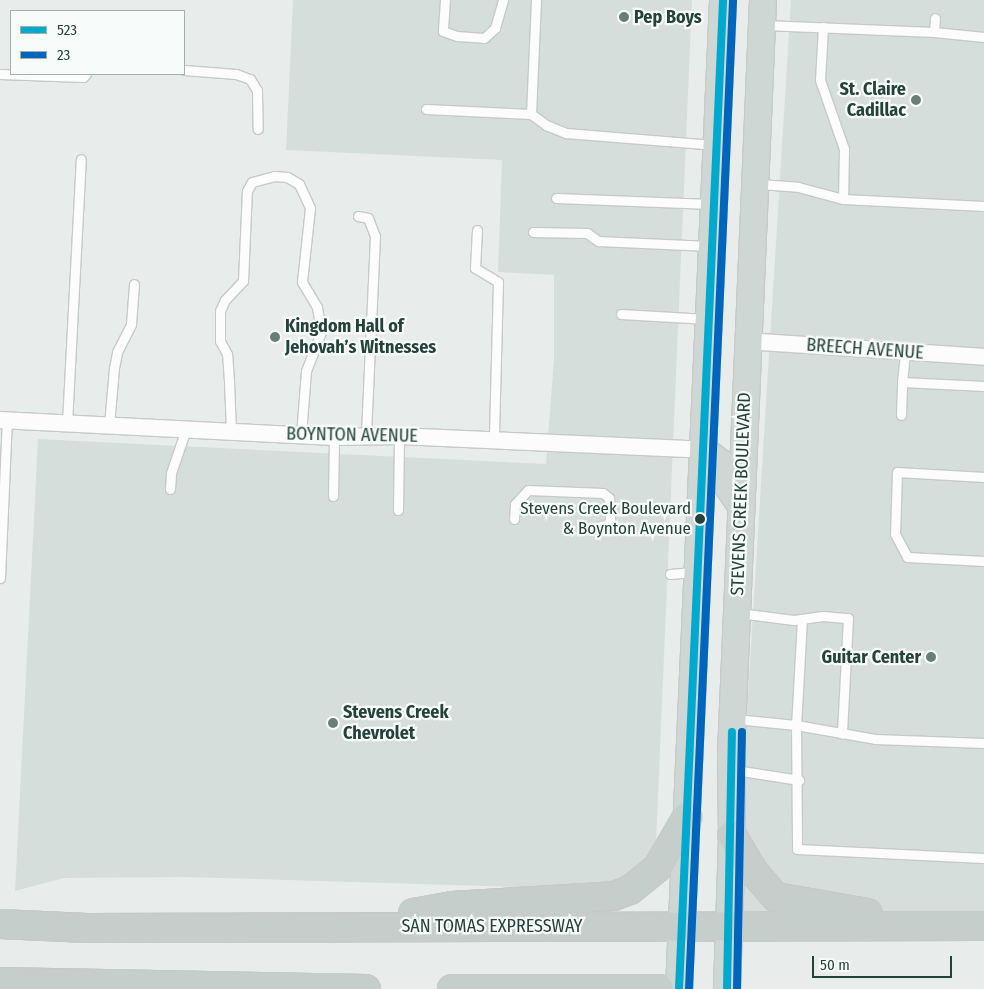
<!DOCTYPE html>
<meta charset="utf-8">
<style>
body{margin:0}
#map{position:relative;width:984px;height:989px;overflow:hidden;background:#e8edeb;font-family:"Fira Sans Condensed",sans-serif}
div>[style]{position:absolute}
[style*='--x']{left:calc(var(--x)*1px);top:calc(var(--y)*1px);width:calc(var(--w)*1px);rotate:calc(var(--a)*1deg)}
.built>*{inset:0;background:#d6dedb}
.roads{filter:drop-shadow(1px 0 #c5cac8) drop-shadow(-1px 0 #c5cac8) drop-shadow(0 1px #c5cac8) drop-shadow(0 -1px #c5cac8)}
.service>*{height:9px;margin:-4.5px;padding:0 4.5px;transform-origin:4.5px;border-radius:4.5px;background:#fcfcfc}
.minor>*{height:16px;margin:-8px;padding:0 8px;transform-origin:8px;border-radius:8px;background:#fcfcfc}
.primary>*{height:26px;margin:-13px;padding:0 13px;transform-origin:13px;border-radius:13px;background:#cfd7d5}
.trunk>*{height:28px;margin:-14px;padding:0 14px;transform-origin:14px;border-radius:14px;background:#c6cecc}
.bus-1>*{height:8px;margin:-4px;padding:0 4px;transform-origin:4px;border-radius:4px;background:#00a9ce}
.bus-2>*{height:8px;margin:-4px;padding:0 4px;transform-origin:4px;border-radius:4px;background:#0065bd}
.dots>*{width:14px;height:14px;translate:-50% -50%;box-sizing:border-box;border:2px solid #f7fbf9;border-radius:50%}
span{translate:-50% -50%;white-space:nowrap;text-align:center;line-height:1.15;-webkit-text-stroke:4.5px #f7fbf9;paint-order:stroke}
.bus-label{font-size:17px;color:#24423a}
.right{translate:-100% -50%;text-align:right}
.poi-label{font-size:18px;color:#24423a;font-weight:700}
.left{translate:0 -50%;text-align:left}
.street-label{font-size:18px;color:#24423a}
.legend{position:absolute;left:10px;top:10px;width:175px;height:65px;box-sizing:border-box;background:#f7fbf9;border:1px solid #a3b1ad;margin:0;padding:6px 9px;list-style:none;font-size:15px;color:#24423a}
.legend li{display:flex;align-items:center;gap:10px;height:25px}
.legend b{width:25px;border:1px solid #a3b1ad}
.scale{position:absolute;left:812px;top:956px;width:140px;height:22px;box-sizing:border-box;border:2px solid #24423a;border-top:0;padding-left:6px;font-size:15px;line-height:18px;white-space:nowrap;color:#24423a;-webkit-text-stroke:4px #f7fbf9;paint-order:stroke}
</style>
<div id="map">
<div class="built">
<i style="clip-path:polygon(293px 0,692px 0,654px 891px,186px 877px,64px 878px,15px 891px,38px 439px,546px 464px,554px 359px,554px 275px,498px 272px,502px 160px,286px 150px)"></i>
<i style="clip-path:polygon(791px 0,984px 0,984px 918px,734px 920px)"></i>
</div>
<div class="roads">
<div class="service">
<i style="--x:445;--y:0;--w:31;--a:94"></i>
<i style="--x:443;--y:31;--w:15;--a:20"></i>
<i style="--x:457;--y:36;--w:27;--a:4"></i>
<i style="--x:484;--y:38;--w:15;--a:-42"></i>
<i style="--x:495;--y:28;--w:29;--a:-74"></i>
<i style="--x:536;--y:0;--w:114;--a:92.5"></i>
<i style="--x:531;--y:114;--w:19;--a:36"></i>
<i style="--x:546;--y:125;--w:22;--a:22"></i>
<i style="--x:566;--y:133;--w:148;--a:4.6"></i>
<i style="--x:764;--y:25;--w:170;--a:2.4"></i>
<i style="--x:934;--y:32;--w:50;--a:5.7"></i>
<i style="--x:823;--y:27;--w:53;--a:93.2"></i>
<i style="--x:820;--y:80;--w:73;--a:70.8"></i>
<i style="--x:844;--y:149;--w:50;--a:91.1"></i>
<i style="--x:934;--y:32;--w:14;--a:-86"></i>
<i style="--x:184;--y:70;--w:52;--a:4.4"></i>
<i style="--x:236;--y:74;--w:15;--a:20"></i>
<i style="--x:250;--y:79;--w:13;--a:58"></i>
<i style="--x:257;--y:90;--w:39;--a:89"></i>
<i style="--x:0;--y:74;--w:83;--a:2.1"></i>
<i style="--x:83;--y:77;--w:4;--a:-45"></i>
<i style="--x:426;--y:109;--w:105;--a:2.7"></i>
<i style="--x:759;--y:184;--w:39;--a:4"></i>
<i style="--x:798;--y:187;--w:47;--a:14.9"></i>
<i style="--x:843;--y:199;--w:141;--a:2.8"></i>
<i style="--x:556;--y:198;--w:155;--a:2.2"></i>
<i style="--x:358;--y:216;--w:10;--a:11"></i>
<i style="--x:368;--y:218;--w:19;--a:69"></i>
<i style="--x:375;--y:236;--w:200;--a:92.6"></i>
<i style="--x:477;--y:230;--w:38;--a:93"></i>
<i style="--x:475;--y:268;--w:27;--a:31"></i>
<i style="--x:498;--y:282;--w:158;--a:91.5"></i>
<i style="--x:533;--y:232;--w:54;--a:1.1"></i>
<i style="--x:587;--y:233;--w:14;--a:36"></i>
<i style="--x:598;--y:241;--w:112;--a:2.6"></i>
<i style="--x:621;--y:314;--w:86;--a:3.3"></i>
<i style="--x:902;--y:382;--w:30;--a:-84"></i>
<i style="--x:901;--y:415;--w:33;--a:-88"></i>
<i style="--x:902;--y:382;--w:82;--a:2.8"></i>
<i style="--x:67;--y:423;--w:264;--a:-87"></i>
<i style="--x:109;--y:425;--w:57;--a:-85"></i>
<i style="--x:114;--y:368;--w:16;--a:-79"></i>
<i style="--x:117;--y:352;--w:31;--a:-63"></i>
<i style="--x:131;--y:324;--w:40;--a:-85.7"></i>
<i style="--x:231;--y:431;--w:50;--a:-92.3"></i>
<i style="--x:229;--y:381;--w:27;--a:-94"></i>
<i style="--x:227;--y:354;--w:15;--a:-118"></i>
<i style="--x:220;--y:341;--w:30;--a:-90"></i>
<i style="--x:220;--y:311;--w:12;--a:-66"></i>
<i style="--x:225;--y:300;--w:26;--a:-47"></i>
<i style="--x:243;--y:281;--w:90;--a:-87.5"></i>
<i style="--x:247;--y:191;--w:10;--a:-61"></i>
<i style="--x:252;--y:182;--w:23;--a:-15"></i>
<i style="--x:274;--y:176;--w:13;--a:4"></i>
<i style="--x:287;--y:177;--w:14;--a:30"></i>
<i style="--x:299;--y:184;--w:26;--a:65"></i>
<i style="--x:310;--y:208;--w:74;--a:96.2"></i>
<i style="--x:302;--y:282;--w:29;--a:59"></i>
<i style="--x:317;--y:307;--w:25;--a:81"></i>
<i style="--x:321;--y:332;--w:42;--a:111"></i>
<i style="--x:306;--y:371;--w:64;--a:94.5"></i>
<i style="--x:984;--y:477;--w:87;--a:-176.7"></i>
<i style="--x:897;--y:472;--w:62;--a:91.8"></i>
<i style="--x:895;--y:534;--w:26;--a:62"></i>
<i style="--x:907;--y:557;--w:77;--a:3"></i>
<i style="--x:170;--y:489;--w:16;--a:-86"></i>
<i style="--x:171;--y:473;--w:46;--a:-71.2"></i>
<i style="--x:333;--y:496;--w:59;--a:-89"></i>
<i style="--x:398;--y:510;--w:74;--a:-89.2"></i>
<i style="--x:514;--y:519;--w:15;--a:-86"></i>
<i style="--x:515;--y:504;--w:19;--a:-47"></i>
<i style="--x:528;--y:490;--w:75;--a:2.3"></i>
<i style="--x:603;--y:493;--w:8;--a:40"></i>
<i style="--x:609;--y:498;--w:21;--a:87"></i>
<i style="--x:610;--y:519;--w:6;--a:108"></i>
<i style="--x:608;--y:525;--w:8;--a:173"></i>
<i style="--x:670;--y:574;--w:25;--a:-5"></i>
<i style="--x:0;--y:578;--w:158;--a:-87.5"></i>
<i style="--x:739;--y:613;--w:55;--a:7.3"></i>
<i style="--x:794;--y:620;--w:29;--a:-8"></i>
<i style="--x:823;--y:616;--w:25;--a:5"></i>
<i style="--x:848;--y:618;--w:116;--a:93"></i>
<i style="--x:802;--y:619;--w:106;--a:93.2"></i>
<i style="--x:796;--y:725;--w:124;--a:89.5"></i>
<i style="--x:797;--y:849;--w:187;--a:2.8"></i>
<i style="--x:735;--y:719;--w:61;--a:5.6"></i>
<i style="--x:796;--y:725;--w:80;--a:10"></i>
<i style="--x:875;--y:739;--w:109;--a:2.1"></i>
<i style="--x:735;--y:770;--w:65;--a:8.9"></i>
</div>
<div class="minor">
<i style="--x:746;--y:341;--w:239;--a:3.8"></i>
<i style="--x:0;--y:420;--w:334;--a:2.9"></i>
<i style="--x:334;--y:437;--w:65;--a:-0.9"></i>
<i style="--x:399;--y:436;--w:305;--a:2.6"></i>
</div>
<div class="primary">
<i style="--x:704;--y:450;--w:21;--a:37"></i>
<i style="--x:721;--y:463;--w:22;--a:77"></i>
<i style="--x:726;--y:484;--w:22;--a:56"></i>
<i style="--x:679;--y:989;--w:990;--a:-87.45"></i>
<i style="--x:727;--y:989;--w:154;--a:-88.1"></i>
<i style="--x:732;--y:835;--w:81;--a:-90.7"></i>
<i style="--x:731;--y:754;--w:755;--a:-87.57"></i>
</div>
<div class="trunk">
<i style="--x:732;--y:835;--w:42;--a:59.7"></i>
<i style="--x:753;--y:871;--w:35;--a:49"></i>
<i style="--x:776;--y:897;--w:93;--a:9.9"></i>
<i style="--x:413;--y:913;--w:40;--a:-10"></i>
<i style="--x:452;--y:906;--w:162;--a:-3.5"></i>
<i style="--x:614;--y:896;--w:17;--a:-21"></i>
<i style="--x:630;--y:890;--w:36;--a:-39"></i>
<i style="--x:658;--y:867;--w:58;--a:-59.9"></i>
<i style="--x:0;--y:924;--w:87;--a:2.6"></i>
<i style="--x:87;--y:928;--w:897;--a:-0.13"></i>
<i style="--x:0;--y:982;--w:366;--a:1.1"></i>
<i style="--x:452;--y:989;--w:207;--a:0"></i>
</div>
</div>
<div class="bus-1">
<i style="--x:679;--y:989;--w:990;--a:-87.45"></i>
<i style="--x:727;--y:989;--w:257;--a:-88.9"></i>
</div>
<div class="bus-2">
<i style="--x:689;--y:989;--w:990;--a:-87.45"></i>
<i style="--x:737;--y:989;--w:257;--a:-88.9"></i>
</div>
<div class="dots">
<i style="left:624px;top:17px;background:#697e78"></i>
<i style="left:916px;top:100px;background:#697e78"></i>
<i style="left:275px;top:337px;background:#697e78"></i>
<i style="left:700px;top:519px;background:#24423a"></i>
<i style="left:931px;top:657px;background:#697e78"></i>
<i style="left:333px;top:723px;background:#697e78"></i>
</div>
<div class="bus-label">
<span class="right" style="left:691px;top:519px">Stevens Creek Boulevard<br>&amp; Boynton Avenue</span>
</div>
<div class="poi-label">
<span class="left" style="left:634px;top:17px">Pep Boys</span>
<span class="right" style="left:906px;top:100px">St. Claire<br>Cadillac</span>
<span class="left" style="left:285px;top:337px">Kingdom Hall of<br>Jehovah’s Witnesses</span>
<span class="right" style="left:921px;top:657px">Guitar Center</span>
<span class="left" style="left:343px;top:723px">Stevens Creek<br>Chevrolet</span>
</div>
<div class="street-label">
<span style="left:865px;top:349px;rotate:4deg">BREECH AVENUE</span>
<span style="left:352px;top:435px;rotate:1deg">BOYNTON AVENUE</span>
<span style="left:741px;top:494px;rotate:-88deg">STEVENS CREEK BOULEVARD</span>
<span style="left:492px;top:926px">SAN TOMAS EXPRESSWAY</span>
</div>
<ul class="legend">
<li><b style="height:6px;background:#00a9ce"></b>523</li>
<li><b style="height:6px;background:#0065bd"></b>23</li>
</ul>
<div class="scale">50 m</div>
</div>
